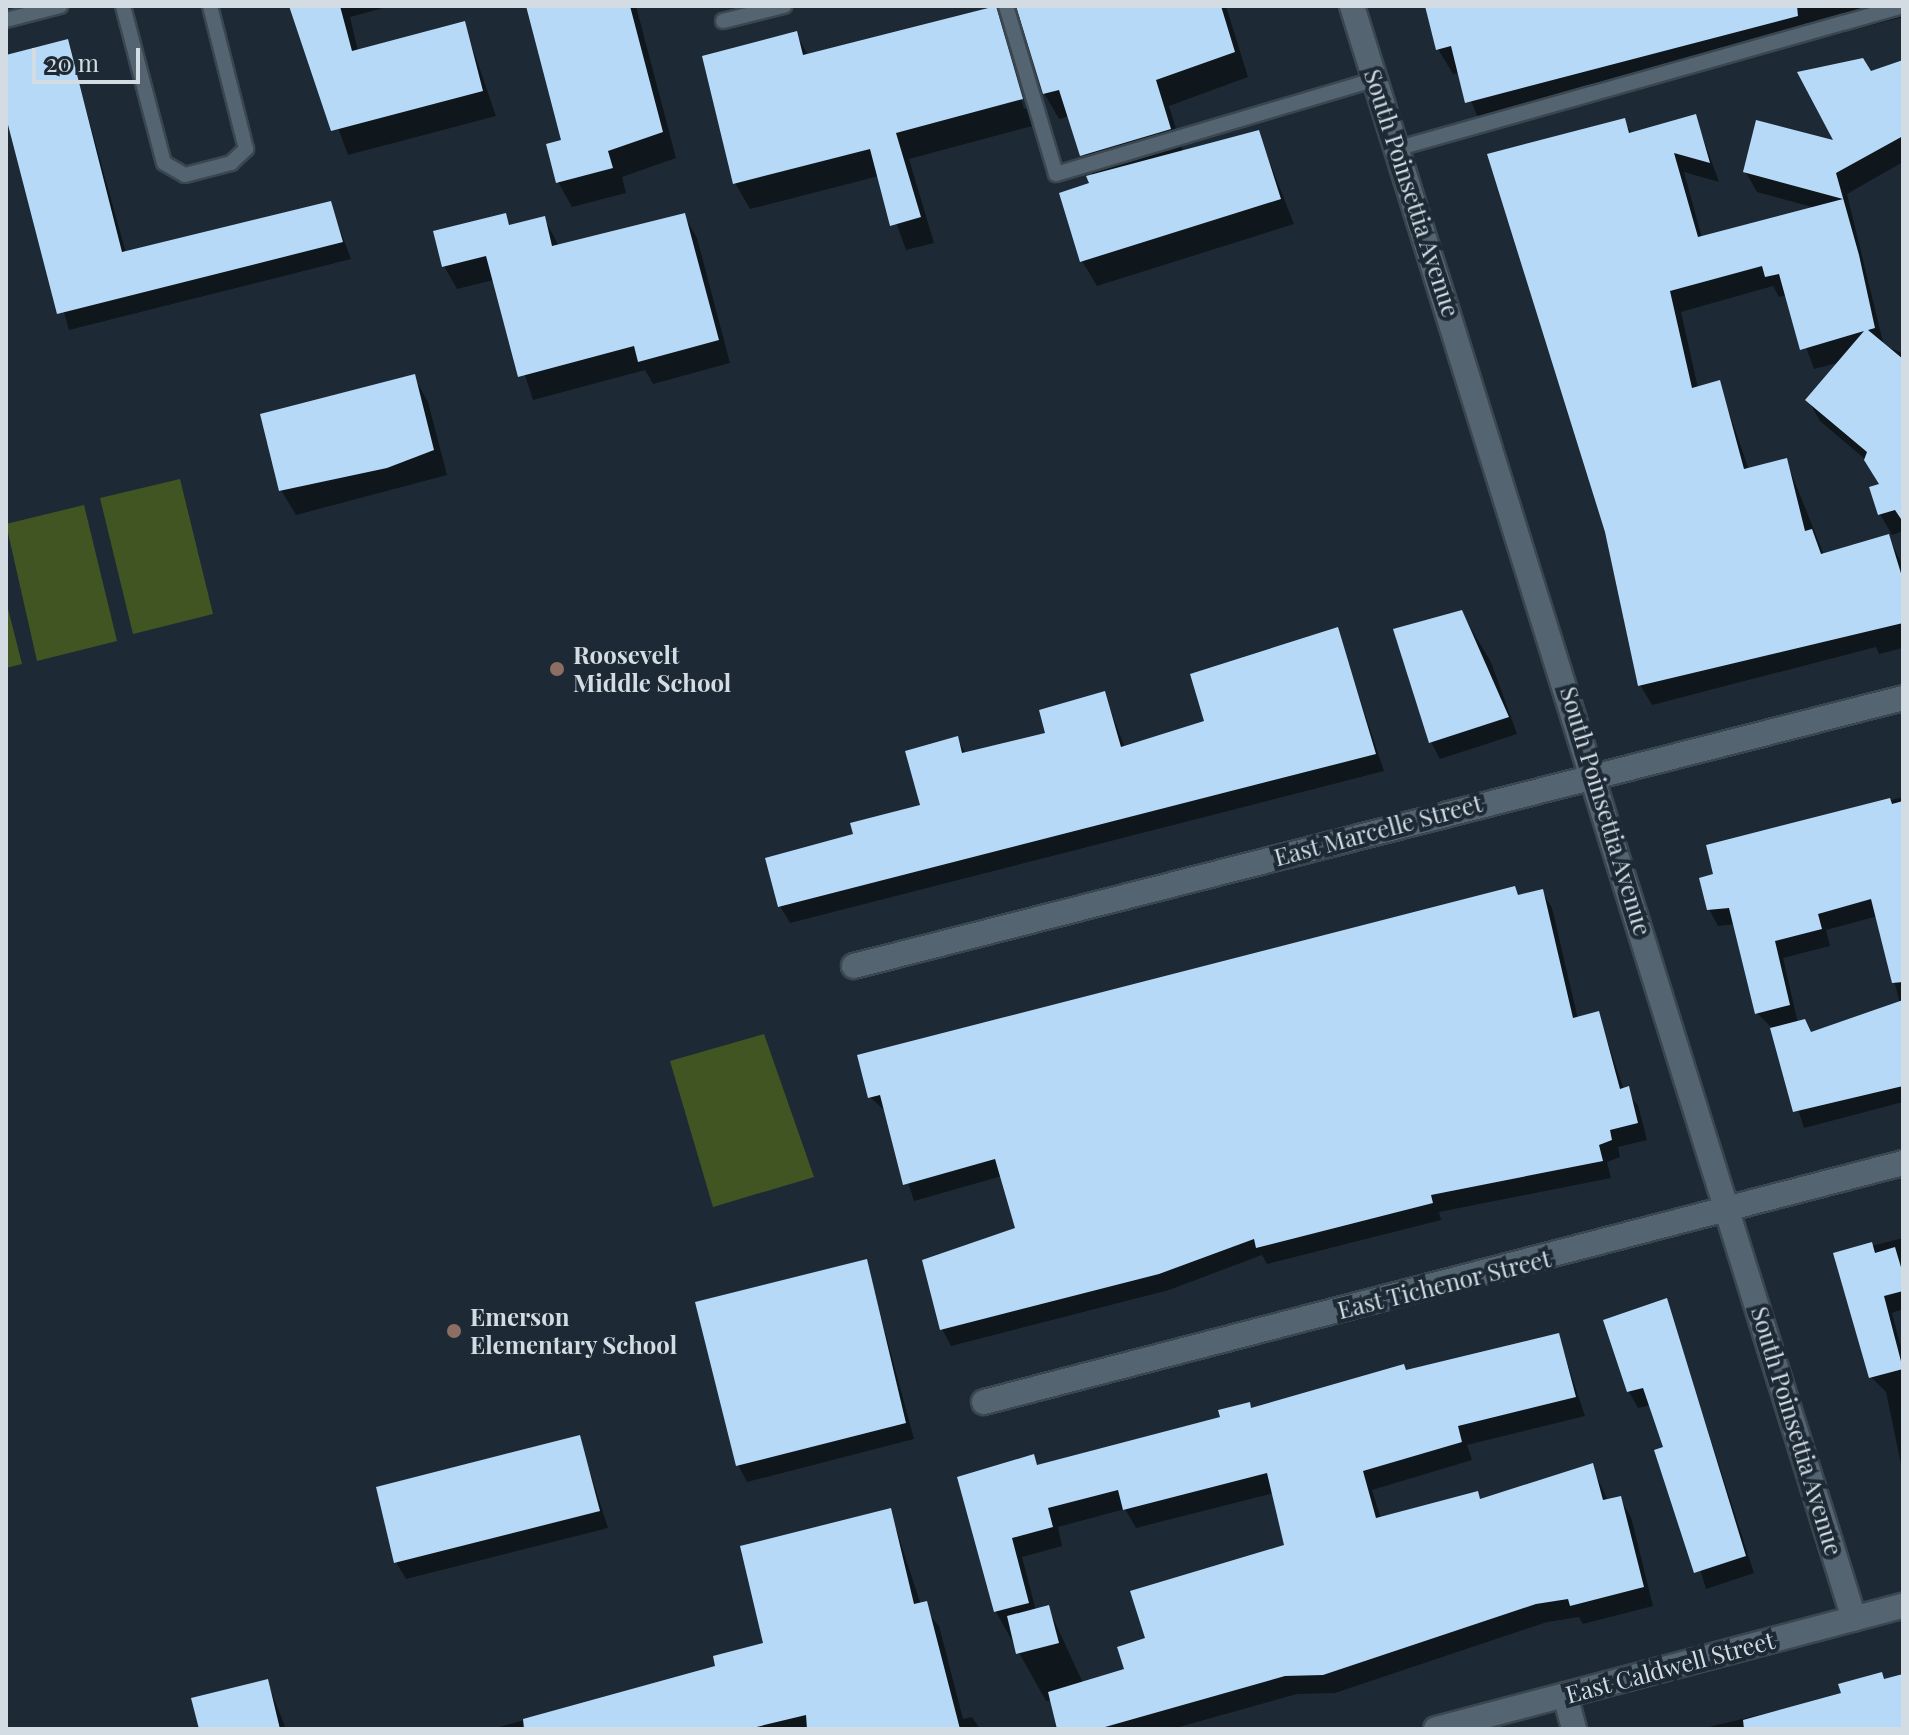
<!DOCTYPE html>
<style>
body{margin:0}
#map{position:relative;width:1909px;height:1735px;overflow:hidden;background:#1d2a35;font-family:"Playfair Display",serif}
div>[style]{position:absolute}
[style*='--x']{left:calc(var(--x)*1px);top:calc(var(--y)*1px);width:calc(var(--w)*1px);rotate:calc(var(--a)*1deg)}
.green>*{inset:0;background:#415523}
.shadow>*{inset:0;background:#0007}
.building>*{inset:0;background:#b6d9f8}
.roads{filter:drop-shadow(2px 0 #3b4750) drop-shadow(-2px 0 #3b4750) drop-shadow(0 2px #3b4750) drop-shadow(0 -2px #3b4750)}
.lane>*{height:14px;margin:-7px;padding:0 7px;transform-origin:7px;border-radius:7px;background:#556471}
.street>*{height:24px;margin:-12px;padding:0 12px;transform-origin:12px;border-radius:12px;background:#556471}
.dots>*{width:22px;height:22px;translate:-50% -50%;box-sizing:border-box;border:4px solid #1d2a35;border-radius:50%}
span{translate:-50% -50%;white-space:nowrap;text-align:center;line-height:1.15;-webkit-text-stroke:8px #1d2a35;paint-order:stroke}
.street-label{font-size:24px;color:#d3dce3}
.poi-label{font-size:24px;color:#d3dce3;font-weight:700}
.left{translate:0 -50%;text-align:left}
.frame{position:absolute;inset:0;border:8px solid #d3dce3;pointer-events:none}
.scale{position:absolute;left:32px;top:48px;width:108px;height:36px;box-sizing:border-box;border:4px solid #d3dce3;border-top:0;padding-left:10px;font-size:24px;line-height:28px;white-space:nowrap;color:#d3dce3;-webkit-text-stroke:6px #1d2a35;paint-order:stroke}
</style>
<div id="map">
<div class="green">
<i style="clip-path:polygon(180px 479px,213px 614px,133px 634px,100px 498px)"></i>
<i style="clip-path:polygon(84px 505px,117px 641px,37px 661px,6px 524px)"></i>
<i style="clip-path:polygon(6px 601px,22px 664px,6px 668px)"></i>
<i style="clip-path:polygon(764px 1034px,814px 1177px,713px 1207px,670px 1061px)"></i>
</div>
<div class="shadow">
<i style="clip-path:polygon(293px 6px,391px 6px,350px 17px,358px 51px,464px 23px,496px 116px,348px 155px)"></i>
<i style="clip-path:polygon(528px 6px,636px 6px,676px 158px,622px 177px,626px 193px,572px 207px,558px 182px,564px 141px)"></i>
<i style="clip-path:polygon(evenodd,995px 6px,1036px 125px,909px 159px,934px 243px,906px 250px,879px 176px,750px 209px,735px 183px,796px 34px,808px 55px,995px 6px,1002px 31px,1006px 31px,1028px 108px,1024px 109px,1002px 31px)"></i>
<i style="clip-path:polygon(1017px 6px,1226px 6px,1248px 77px,1169px 106px,1183px 152px,1258px 132px,1294px 224px,1097px 286px,1082px 261px,1093px 176px,1069px 116px,1059px 119px,1044px 93px)"></i>
<i style="clip-path:polygon(1427px 6px,1903px 6px,1903px 17px,1482px 127px,1459px 73px,1453px 74px,1438px 49px)"></i>
<i style="clip-path:polygon(67px 41px,126px 253px,330px 203px,351px 259px,69px 330px,6px 108px,6px 57px)"></i>
<i style="clip-path:polygon(1903px 62px,1903px 162px,1847px 194px,1884px 346px,1903px 353px,1903px 531px,1892px 535px,1880px 514px,1881px 485px,1866px 460px,1820px 421px,1808px 400px,1841px 362px,1814px 369px,1787px 295px,1779px 297px,1773px 286px,1681px 312px,1698px 388px,1719px 383px,1749px 470px,1786px 460px,1824px 555px,1888px 536px,1903px 566px,1903px 648px,1879px 654px,1876px 647px,1652px 705px,1640px 685px,1624px 121px,1632px 134px,1695px 116px,1719px 182px,1684px 172px,1702px 238px,1816px 208px,1757px 192px,1745px 171px,1837px 143px,1870px 73px)"></i>
<i style="clip-path:polygon(505px 215px,511px 227px,544px 218px,559px 246px,684px 215px,697px 238px,730px 363px,653px 384px,645px 370px,533px 400px,494px 280px,457px 289px,444px 266px)"></i>
<i style="clip-path:polygon(414px 377px,428px 402px,447px 475px,296px 515px,281px 490px)"></i>
<i style="clip-path:polygon(1461px 612px,1491px 662px,1517px 734px,1440px 759px,1431px 742px)"></i>
<i style="clip-path:polygon(1337px 630px,1384px 771px,790px 923px,780px 906px,855px 836px,922px 806px,957px 739px,966px 754px,1047px 734px,1104px 693px,1125px 748px,1206px 723px)"></i>
<i style="clip-path:polygon(evenodd,1903px 797px,1903px 1102px,1804px 1128px,1772px 1028px,1757px 1013px,1735px 924px,1718px 926px,1709px 909px,1715px 875px,1708px 847px,1903px 797px,1878px 916px,1900px 1004px,1811px 1034px,1798px 1023px,1783px 958px,1830px 946px,1826px 930px,1878px 916px)"></i>
<i style="clip-path:polygon(1514px 888px,1519px 897px,1542px 891px,1552px 908px,1578px 1019px,1598px 1014px,1624px 1090px,1638px 1105px,1647px 1140px,1618px 1147px,1620px 1157px,1607px 1162px,1611px 1178px,1439px 1212px,1441px 1220px,1267px 1264px,1262px 1255px,1169px 1290px,951px 1346px,942px 1329px,1018px 1230px,1002px 1176px,914px 1201px,886px 1112px,870px 1097px)"></i>
<i style="clip-path:polygon(1903px 1238px,1903px 1309px,1892px 1313px,1903px 1355px,1903px 1474px,1886px 1392px,1871px 1377px,1836px 1255px)"></i>
<i style="clip-path:polygon(866px 1261px,914px 1439px,747px 1482px,738px 1465px)"></i>
<i style="clip-path:polygon(1666px 1301px,1754px 1573px,1706px 1589px,1651px 1405px,1638px 1408px,1629px 1392px,1606px 1321px)"></i>
<i style="clip-path:polygon(evenodd,1558px 1335px,1585px 1416px,1467px 1445px,1472px 1460px,1372px 1490px,1381px 1519px,1481px 1501px,1592px 1466px,1608px 1501px,1620px 1498px,1631px 1517px,1653px 1606px,1583px 1624px,1579px 1617px,1547px 1622px,1335px 1693px,1297px 1694px,1172px 1729px,1059px 1729px,1052px 1700px,1046px 1701px,996px 1612px,959px 1478px,1033px 1457px,1039px 1467px,1558px 1335px,1274px 1493px,1287px 1547px,1148px 1640px,1126px 1670px,1083px 1683px,1048px 1607px,1036px 1611px,1022px 1557px,1062px 1546px,1058px 1527px,1125px 1509px,1136px 1528px,1274px 1493px)"></i>
<i style="clip-path:polygon(579px 1437px,608px 1528px,406px 1579px,396px 1562px)"></i>
<i style="clip-path:polygon(890px 1510px,921px 1605px,939px 1626px,963px 1719px,972px 1717px,980px 1729px,492px 1729px,718px 1667px,765px 1645px)"></i>
<i style="clip-path:polygon(1903px 1676px,1903px 1729px,1700px 1729px,1843px 1695px)"></i>
<i style="clip-path:polygon(267px 1681px,286px 1729px,201px 1729px)"></i>
</div>
<div class="building">
<i style="clip-path:polygon(289px 6px,340px 6px,352px 51px,465px 21px,483px 91px,331px 131px)"></i>
<i style="clip-path:polygon(526px 6px,630px 6px,663px 132px,608px 151px,613px 168px,556px 183px,546px 144px,561px 140px)"></i>
<i style="clip-path:polygon(996px 6px,1023px 99px,896px 133px,921px 217px,890px 226px,870px 149px,733px 184px,702px 56px,797px 31px,803px 55px)"></i>
<i style="clip-path:polygon(1016px 6px,1221px 6px,1235px 52px,1156px 80px,1171px 129px,1080px 156px,1059px 90px,1043px 94px)"></i>
<i style="clip-path:polygon(1425px 6px,1797px 6px,1798px 16px,1465px 103px,1451px 46px,1436px 50px)"></i>
<i style="clip-path:polygon(68px 39px,122px 252px,331px 201px,343px 242px,57px 314px,6px 117px,6px 55px)"></i>
<i style="clip-path:polygon(1863px 58px,1871px 71px,1903px 60px,1903px 136px,1836px 173px,1859px 255px,1875px 328px,1868px 330px,1903px 359px,1903px 522px,1895px 510px,1878px 515px,1869px 487px,1879px 484px,1864px 460px,1867px 452px,1805px 400px,1864px 331px,1800px 350px,1779px 274px,1765px 277px,1762px 266px,1670px 291px,1692px 388px,1720px 380px,1744px 469px,1787px 458px,1805px 531px,1812px 529px,1821px 554px,1889px 534px,1903px 580px,1903px 623px,1638px 686px,1605px 532px,1487px 154px,1625px 118px,1629px 133px,1696px 114px,1710px 163px,1674px 153px,1698px 237px,1843px 199px,1743px 172px,1756px 120px,1833px 140px,1797px 72px)"></i>
<i style="clip-path:polygon(1259px 130px,1281px 199px,1080px 262px,1059px 193px,1089px 183px,1086px 176px)"></i>
<i style="clip-path:polygon(506px 213px,509px 225px,545px 216px,552px 246px,685px 213px,719px 340px,638px 362px,634px 346px,518px 377px,486px 256px,442px 267px,433px 231px)"></i>
<i style="clip-path:polygon(415px 374px,434px 450px,387px 468px,279px 491px,260px 414px)"></i>
<i style="clip-path:polygon(1462px 610px,1509px 717px,1429px 743px,1393px 629px)"></i>
<i style="clip-path:polygon(1338px 627px,1376px 754px,778px 907px,765px 858px,853px 834px,850px 823px,920px 805px,905px 751px,958px 736px,962px 753px,1045px 733px,1039px 710px,1105px 691px,1121px 747px,1204px 721px,1190px 674px)"></i>
<i style="clip-path:polygon(1890px 798px,1892px 804px,1903px 801px,1903px 982px,1892px 983px,1871px 899px,1818px 914px,1822px 929px,1775px 941px,1790px 1005px,1755px 1014px,1729px 908px,1707px 910px,1699px 878px,1713px 874px,1706px 845px)"></i>
<i style="clip-path:polygon(1515px 886px,1518px 895px,1543px 889px,1573px 1018px,1599px 1011px,1620px 1089px,1629px 1086px,1638px 1123px,1610px 1130px,1612px 1140px,1599px 1145px,1603px 1161px,1431px 1195px,1433px 1203px,1256px 1248px,1254px 1239px,1159px 1274px,940px 1330px,922px 1260px,1015px 1228px,995px 1159px,903px 1185px,880px 1095px,868px 1098px,857px 1055px)"></i>
<i style="clip-path:polygon(1903px 1000px,1903px 1086px,1793px 1112px,1770px 1028px,1805px 1019px,1811px 1032px)"></i>
<i style="clip-path:polygon(1872px 1242px,1875px 1253px,1895px 1247px,1903px 1274px,1903px 1291px,1884px 1296px,1903px 1369px,1869px 1378px,1833px 1253px)"></i>
<i style="clip-path:polygon(867px 1259px,906px 1423px,736px 1466px,695px 1302px)"></i>
<i style="clip-path:polygon(1667px 1298px,1746px 1556px,1694px 1573px,1654px 1450px,1663px 1447px,1643px 1388px,1627px 1392px,1603px 1320px)"></i>
<i style="clip-path:polygon(1559px 1333px,1576px 1397px,1458px 1426px,1462px 1442px,1363px 1471px,1376px 1518px,1478px 1491px,1480px 1499px,1593px 1463px,1603px 1500px,1621px 1496px,1644px 1587px,1570px 1606px,1568px 1599px,1536px 1604px,1323px 1675px,1285px 1676px,1098px 1729px,1057px 1729px,1048px 1692px,1124px 1669px,1117px 1647px,1145px 1638px,1130px 1591px,1284px 1545px,1267px 1473px,1123px 1510px,1118px 1490px,1048px 1508px,1053px 1527px,1012px 1538px,1029px 1603px,994px 1612px,957px 1477px,1034px 1454px,1037px 1465px,1220px 1417px,1218px 1410px,1250px 1402px,1251px 1408px,1404px 1364px,1406px 1370px)"></i>
<i style="clip-path:polygon(580px 1435px,600px 1511px,394px 1563px,376px 1487px)"></i>
<i style="clip-path:polygon(891px 1508px,914px 1604px,927px 1601px,960px 1729px,807px 1729px,806px 1715px,748px 1729px,524px 1729px,523px 1719px,715px 1666px,713px 1656px,763px 1643px,740px 1546px)"></i>
<i style="clip-path:polygon(1049px 1605px,1059px 1643px,1016px 1654px,1007px 1616px)"></i>
<i style="clip-path:polygon(1882px 1672px,1884px 1679px,1903px 1674px,1903px 1729px,1744px 1729px,1743px 1720px,1841px 1693px,1838px 1684px)"></i>
<i style="clip-path:polygon(268px 1679px,280px 1729px,199px 1729px,191px 1698px)"></i>
</div>
<div class="roads">
<div class="lane">
<i style="--x:123;--y:6;--w:162;--a:75.4"></i>
<i style="--x:164;--y:163;--w:24;--a:30"></i>
<i style="--x:185;--y:175;--w:48;--a:-14.6"></i>
<i style="--x:231;--y:163;--w:21;--a:-43"></i>
<i style="--x:246;--y:149;--w:147;--a:-104.1"></i>
<i style="--x:1006;--y:6;--w:175;--a:73.4"></i>
<i style="--x:1056;--y:174;--w:334;--a:-16.5"></i>
<i style="--x:6;--y:20;--w:56;--a:-14.5"></i>
<i style="--x:723;--y:21;--w:63;--a:-13.8"></i>
<i style="--x:1399;--y:148;--w:524;--a:-15.73"></i>
</div>
<div class="street">
<i style="--x:1352;--y:6;--w:1689;--a:72.71"></i>
<i style="--x:854;--y:966;--w:1083;--a:-14.33"></i>
<i style="--x:984;--y:1402;--w:950;--a:-14.58"></i>
<i style="--x:1565;--y:1695;--w:35;--a:75"></i>
<i style="--x:1436;--y:1729;--w:483;--a:-14.8"></i>
</div>
</div>
<div class="dots">
<i style="left:557px;top:669px;background:#8d6e63"></i>
<i style="left:454px;top:1331px;background:#8d6e63"></i>
</div>
<div class="street-label">
<span style="left:1412px;top:193px;rotate:72deg">South Poinsettia Avenue</span>
<span style="left:1606px;top:811px;rotate:73deg">South Poinsettia Avenue</span>
<span style="left:1378px;top:830px;rotate:-15deg">East Marcelle Street</span>
<span style="left:1444px;top:1284px;rotate:-14deg">East Tichenor Street</span>
<span style="left:1797px;top:1431px;rotate:73deg">South Poinsettia Avenue</span>
<span style="left:1670px;top:1667px;rotate:-15deg">East Caldwell Street</span>
</div>
<div class="poi-label">
<span class="left" style="left:573px;top:669px">Roosevelt<br>Middle School</span>
<span class="left" style="left:470px;top:1331px">Emerson<br>Elementary School</span>
</div>
<div class="frame"></div>
<div class="scale">20 m</div>
</div>
